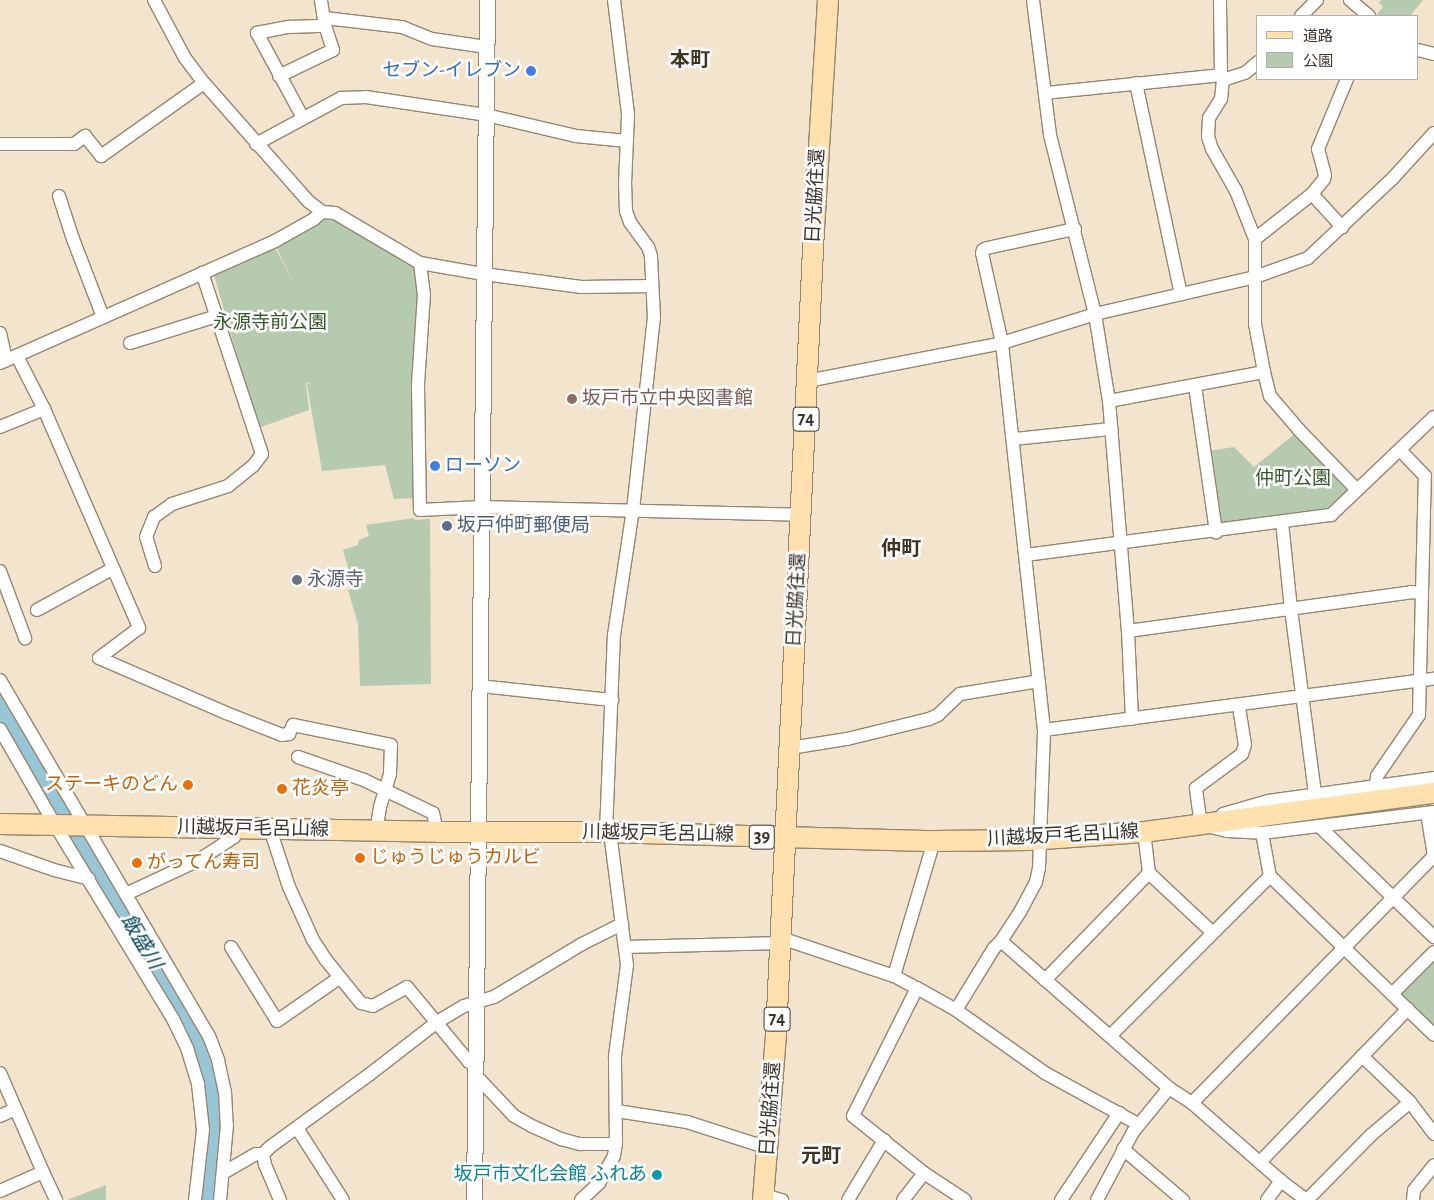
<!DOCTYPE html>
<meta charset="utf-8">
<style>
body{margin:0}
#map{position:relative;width:1434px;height:1200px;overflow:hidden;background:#f3e4ce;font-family:"Alegreya Sans","Noto Sans JP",sans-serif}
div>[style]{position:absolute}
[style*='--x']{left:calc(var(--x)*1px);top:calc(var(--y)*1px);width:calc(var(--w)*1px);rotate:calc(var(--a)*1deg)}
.green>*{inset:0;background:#b5caae}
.river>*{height:22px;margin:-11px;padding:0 11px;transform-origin:11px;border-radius:11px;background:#99c6d6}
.roads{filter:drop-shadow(1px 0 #948671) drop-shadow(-1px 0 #948671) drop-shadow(0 1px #948671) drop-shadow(0 -1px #948671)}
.minor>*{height:12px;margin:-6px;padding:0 6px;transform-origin:6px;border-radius:6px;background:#fff}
.tertiary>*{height:15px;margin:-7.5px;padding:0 7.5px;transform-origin:7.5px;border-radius:7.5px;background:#fff}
.primary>*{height:20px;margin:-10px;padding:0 10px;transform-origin:10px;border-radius:10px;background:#fee1ae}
.dots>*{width:14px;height:14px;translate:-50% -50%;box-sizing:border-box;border:2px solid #fff;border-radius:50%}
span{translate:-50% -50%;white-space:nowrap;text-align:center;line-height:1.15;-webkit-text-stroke:5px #fff;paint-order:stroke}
.shield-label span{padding:1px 4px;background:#fff;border:1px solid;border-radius:4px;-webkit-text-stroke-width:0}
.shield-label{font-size:18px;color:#3b352d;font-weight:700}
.shop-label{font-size:19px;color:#366cbe}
.right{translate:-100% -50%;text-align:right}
.left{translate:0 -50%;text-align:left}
.street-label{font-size:19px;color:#3b352d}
.park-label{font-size:19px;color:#355729}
.education-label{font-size:19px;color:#785e54}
.service-label{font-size:19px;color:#4e5e75}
.worship-label{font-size:19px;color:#5b616d}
.food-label{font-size:19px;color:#c56008}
.culture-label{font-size:19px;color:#0d838f}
.neighbourhood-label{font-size:20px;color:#3f3321;font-weight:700}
.water-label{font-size:20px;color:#004354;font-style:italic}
.legend{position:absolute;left:1256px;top:15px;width:162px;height:65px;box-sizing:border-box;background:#fff;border:1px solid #b1aeab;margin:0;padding:6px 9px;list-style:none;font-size:15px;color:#3b352d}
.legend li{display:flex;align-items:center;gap:10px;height:25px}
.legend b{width:25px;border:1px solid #b1aeab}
</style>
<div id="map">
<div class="green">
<i style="clip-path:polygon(1381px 0,1423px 0,1410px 16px,1376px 16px,1383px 7px,1379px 3px)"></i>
<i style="clip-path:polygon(333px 219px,415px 265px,418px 273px,414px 498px,394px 499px,385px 465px,322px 471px,307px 384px,314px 382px,306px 383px,309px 410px,258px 428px,214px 275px,274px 246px,294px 283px,275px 245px,324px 220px)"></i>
<i style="clip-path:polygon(1297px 432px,1348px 487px,1348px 490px,1327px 508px,1221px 523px,1209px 451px,1234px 447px,1254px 467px)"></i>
<i style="clip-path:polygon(414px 518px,415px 520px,430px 519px,431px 684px,360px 686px,358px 624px,348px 590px,354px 588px,343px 550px,358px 545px,359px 540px,369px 536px,366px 525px)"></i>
<i style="clip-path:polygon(1434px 958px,1434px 1028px,1399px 994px)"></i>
<i style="clip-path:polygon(106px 1185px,106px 1200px,67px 1200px)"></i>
</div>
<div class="river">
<i style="--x:0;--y:704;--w:390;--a:59.3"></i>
<i style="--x:199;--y:1039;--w:31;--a:71"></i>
<i style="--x:209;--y:1068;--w:43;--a:82.1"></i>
<i style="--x:215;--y:1111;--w:59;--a:91.9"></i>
<i style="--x:213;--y:1170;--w:30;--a:99"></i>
</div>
<div class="roads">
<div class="minor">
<i style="--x:154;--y:0;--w:66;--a:61.9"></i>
<i style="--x:185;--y:58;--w:31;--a:53"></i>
<i style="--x:204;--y:83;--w:157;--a:48.6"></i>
<i style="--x:308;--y:201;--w:18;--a:38"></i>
<i style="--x:322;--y:212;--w:13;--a:4"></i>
<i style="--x:335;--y:213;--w:99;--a:30.5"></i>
<i style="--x:420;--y:263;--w:65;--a:9.8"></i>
<i style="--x:484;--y:274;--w:98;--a:7.6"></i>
<i style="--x:581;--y:287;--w:71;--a:-0.8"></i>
<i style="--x:1033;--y:0;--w:136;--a:82.8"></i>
<i style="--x:1050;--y:135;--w:185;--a:75.9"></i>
<i style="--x:1095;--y:314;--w:88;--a:80.9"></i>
<i style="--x:1109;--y:401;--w:231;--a:85.3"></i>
<i style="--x:1128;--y:631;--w:88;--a:87.4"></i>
<i style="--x:1350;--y:0;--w:25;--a:40"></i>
<i style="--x:1301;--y:16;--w:23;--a:-45"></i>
<i style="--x:325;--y:18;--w:78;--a:6.7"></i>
<i style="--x:402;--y:27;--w:32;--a:22"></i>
<i style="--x:432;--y:39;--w:55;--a:8.4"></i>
<i style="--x:1418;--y:50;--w:16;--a:14"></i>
<i style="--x:279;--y:76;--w:60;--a:-25.7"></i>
<i style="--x:333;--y:50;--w:25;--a:-108"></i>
<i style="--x:325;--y:26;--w:26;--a:-99"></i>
<i style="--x:1223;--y:80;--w:23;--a:-18"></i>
<i style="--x:1245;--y:73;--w:17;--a:-40"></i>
<i style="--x:1136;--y:83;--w:216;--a:78"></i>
<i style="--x:1045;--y:93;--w:177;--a:-5.8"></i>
<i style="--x:303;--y:118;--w:97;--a:-118.4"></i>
<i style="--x:257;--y:33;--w:33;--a:-11"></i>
<i style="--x:289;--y:27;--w:36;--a:-2"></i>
<i style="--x:0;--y:144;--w:74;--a:0"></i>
<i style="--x:74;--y:144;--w:14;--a:-36"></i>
<i style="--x:85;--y:136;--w:26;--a:51"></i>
<i style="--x:101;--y:156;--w:126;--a:-35.3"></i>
<i style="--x:256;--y:144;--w:97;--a:-28.4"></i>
<i style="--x:341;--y:98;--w:25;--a:-2"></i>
<i style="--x:366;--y:97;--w:121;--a:8.5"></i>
<i style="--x:486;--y:115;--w:92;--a:13.1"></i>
<i style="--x:576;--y:136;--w:51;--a:5.6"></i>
<i style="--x:1312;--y:194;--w:45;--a:47.7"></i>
<i style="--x:59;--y:196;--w:45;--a:72"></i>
<i style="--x:73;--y:239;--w:84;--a:69"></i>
<i style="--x:1255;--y:239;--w:73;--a:-38.3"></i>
<i style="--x:1312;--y:194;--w:19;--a:-51"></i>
<i style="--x:1324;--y:179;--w:4;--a:-76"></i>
<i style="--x:1325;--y:175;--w:27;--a:-105"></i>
<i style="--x:1318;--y:149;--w:76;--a:-67.5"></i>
<i style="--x:420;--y:263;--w:31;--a:83"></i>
<i style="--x:424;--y:294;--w:91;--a:93.8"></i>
<i style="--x:418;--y:385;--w:125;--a:89.1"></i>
<i style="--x:420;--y:510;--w:61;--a:-2.8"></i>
<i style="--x:481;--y:507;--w:320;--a:1.4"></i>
<i style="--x:0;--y:333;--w:28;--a:77"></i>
<i style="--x:130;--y:343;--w:91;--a:-17.2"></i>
<i style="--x:17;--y:356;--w:59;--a:63"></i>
<i style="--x:44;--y:409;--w:239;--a:66.5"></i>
<i style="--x:139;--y:628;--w:50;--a:143.1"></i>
<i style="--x:99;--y:658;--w:138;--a:23.4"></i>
<i style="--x:226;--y:713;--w:60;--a:21.4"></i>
<i style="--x:282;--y:735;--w:7;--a:-8"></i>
<i style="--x:289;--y:734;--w:10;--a:-66"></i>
<i style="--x:293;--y:725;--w:100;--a:11.5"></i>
<i style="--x:391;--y:745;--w:29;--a:92"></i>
<i style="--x:390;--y:774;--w:34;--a:107"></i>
<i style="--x:380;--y:807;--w:24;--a:99"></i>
<i style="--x:0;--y:363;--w:301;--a:-23.9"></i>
<i style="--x:275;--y:241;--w:45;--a:-29.4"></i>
<i style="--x:314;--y:219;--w:11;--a:-41"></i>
<i style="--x:1264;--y:372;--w:25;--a:76"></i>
<i style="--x:1270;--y:396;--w:45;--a:49.5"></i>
<i style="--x:1299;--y:430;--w:83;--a:46"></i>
<i style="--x:807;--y:381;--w:199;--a:-11"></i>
<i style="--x:1002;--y:343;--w:97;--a:-17.3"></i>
<i style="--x:1095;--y:314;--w:164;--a:-13"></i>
<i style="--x:1255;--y:277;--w:56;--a:-19.7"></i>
<i style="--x:1308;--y:258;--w:117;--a:-43.3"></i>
<i style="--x:1393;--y:178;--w:61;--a:-47.7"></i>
<i style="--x:1195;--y:386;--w:148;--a:81.8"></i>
<i style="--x:1109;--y:401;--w:158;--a:-10.6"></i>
<i style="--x:1264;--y:372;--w:49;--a:-100.6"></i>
<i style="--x:1255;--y:324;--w:85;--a:-90"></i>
<i style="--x:1255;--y:239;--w:52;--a:-111.6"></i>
<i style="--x:1236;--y:191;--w:48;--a:-119.7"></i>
<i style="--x:1212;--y:149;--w:13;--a:-108"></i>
<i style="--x:1208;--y:137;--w:19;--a:-87"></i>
<i style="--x:1209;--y:118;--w:22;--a:-58"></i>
<i style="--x:1221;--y:99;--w:19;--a:-84"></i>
<i style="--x:1223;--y:80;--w:5;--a:-112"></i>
<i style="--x:1221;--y:75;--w:75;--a:-90.8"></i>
<i style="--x:0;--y:427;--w:48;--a:-22.2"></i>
<i style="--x:1014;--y:439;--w:98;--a:-5.9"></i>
<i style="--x:1282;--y:522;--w:87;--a:84.1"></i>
<i style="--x:1291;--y:609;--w:187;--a:82.6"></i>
<i style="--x:1026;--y:555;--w:308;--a:-7.5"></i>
<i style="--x:1331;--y:515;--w:142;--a:-43.6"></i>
<i style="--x:155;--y:566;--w:30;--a:-107"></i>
<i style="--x:146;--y:537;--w:22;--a:-68"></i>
<i style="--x:154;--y:517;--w:22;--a:-36"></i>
<i style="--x:172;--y:504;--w:59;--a:-17.8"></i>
<i style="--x:228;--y:486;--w:32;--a:-39"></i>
<i style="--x:253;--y:466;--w:15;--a:-53"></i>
<i style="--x:262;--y:454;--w:191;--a:-108.3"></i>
<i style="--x:0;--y:571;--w:72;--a:69.5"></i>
<i style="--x:37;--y:610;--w:85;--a:-28.7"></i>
<i style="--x:1128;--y:631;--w:286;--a:-7.8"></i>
<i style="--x:1411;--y:592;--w:11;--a:5"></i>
<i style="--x:0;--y:680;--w:413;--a:59.6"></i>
<i style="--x:209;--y:1036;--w:26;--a:69"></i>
<i style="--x:218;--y:1060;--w:33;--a:78"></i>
<i style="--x:225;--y:1092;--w:33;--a:87"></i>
<i style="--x:227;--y:1125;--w:75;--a:95.3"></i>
<i style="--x:480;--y:686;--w:133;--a:6.1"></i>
<i style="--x:0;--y:729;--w:111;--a:60.2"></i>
<i style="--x:55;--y:825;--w:227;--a:58.7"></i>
<i style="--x:173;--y:1019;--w:32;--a:64"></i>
<i style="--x:187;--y:1048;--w:38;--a:73"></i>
<i style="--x:198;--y:1084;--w:46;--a:83.8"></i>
<i style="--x:203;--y:1130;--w:70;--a:96.5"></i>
<i style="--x:1044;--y:730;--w:393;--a:-7.5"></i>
<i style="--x:790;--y:748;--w:58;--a:-9"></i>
<i style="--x:847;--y:739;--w:84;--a:-13.7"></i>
<i style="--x:929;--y:719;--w:10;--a:-24"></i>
<i style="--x:938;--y:715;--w:30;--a:-44"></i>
<i style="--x:960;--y:694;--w:80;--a:-9.3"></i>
<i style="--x:298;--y:757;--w:70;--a:19.2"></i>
<i style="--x:364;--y:780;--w:76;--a:25.6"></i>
<i style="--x:433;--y:813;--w:19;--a:78"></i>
<i style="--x:1376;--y:786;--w:10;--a:-84"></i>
<i style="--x:1377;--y:776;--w:74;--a:-55.5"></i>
<i style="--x:1419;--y:715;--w:239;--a:-88.6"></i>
<i style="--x:1425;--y:476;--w:36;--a:-134"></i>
<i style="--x:1427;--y:813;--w:44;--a:80.8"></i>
<i style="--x:1223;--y:814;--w:47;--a:-16.1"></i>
<i style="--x:1268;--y:801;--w:168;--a:-7.9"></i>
<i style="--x:1201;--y:825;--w:37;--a:-98"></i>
<i style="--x:1196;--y:788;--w:57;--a:-36.5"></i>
<i style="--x:1242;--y:754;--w:9;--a:-72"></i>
<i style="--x:1245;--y:745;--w:39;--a:-99"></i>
<i style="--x:1319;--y:826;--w:160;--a:44"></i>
<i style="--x:1211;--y:827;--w:16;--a:14"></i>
<i style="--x:1227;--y:831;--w:35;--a:3"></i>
<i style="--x:1262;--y:833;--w:173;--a:-7"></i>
<i style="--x:270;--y:829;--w:61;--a:71.9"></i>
<i style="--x:289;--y:887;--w:58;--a:65.6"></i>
<i style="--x:313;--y:940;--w:24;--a:57"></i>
<i style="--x:326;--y:960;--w:55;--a:50.9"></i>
<i style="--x:361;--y:1003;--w:12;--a:14"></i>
<i style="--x:373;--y:1006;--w:39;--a:-29"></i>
<i style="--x:407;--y:987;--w:97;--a:50.4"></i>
<i style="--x:469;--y:1062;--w:7;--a:0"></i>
<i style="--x:606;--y:832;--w:197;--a:-87.7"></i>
<i style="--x:614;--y:635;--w:126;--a:-81.4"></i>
<i style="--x:633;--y:510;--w:193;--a:-83.8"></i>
<i style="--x:654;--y:318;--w:62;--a:-92.8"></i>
<i style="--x:651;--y:256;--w:9;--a:-108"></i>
<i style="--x:648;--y:247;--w:31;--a:-126"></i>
<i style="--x:630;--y:222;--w:12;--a:-110"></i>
<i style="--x:626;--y:211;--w:27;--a:-92"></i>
<i style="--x:625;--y:184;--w:70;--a:-87.5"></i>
<i style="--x:628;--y:114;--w:115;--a:-97"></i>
<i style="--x:1144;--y:832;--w:41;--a:83"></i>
<i style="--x:1149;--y:873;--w:86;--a:43.1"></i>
<i style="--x:1262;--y:833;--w:44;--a:79.5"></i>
<i style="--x:1270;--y:876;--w:228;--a:44.1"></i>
<i style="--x:0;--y:851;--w:57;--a:19.4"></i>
<i style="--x:54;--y:870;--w:36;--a:14"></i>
<i style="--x:126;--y:894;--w:81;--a:-25"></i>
<i style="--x:199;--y:860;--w:42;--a:-33.3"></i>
<i style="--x:234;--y:837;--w:8;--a:-90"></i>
<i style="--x:781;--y:938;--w:119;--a:18.6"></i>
<i style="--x:894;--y:976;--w:26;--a:28"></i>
<i style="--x:917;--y:988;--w:45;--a:29.4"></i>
<i style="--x:956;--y:1010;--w:109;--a:35.3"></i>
<i style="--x:1045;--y:1073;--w:106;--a:28.7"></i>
<i style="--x:1001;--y:941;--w:223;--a:41.2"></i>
<i style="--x:1169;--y:1088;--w:27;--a:33"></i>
<i style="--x:1192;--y:1103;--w:118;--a:41.2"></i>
<i style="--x:1281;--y:1181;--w:31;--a:37"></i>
<i style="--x:231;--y:947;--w:87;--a:58.1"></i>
<i style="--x:277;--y:1021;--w:75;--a:-34.7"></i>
<i style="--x:625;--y:947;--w:156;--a:-1.5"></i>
<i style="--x:894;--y:976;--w:141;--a:-73.5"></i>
<i style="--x:1045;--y:980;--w:149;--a:-45.8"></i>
<i style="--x:917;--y:988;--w:143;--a:116.6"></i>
<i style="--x:853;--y:1116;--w:91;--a:38.8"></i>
<i style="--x:924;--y:1173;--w:49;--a:33.4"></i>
<i style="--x:1392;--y:994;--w:59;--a:-45"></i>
<i style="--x:956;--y:1010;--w:73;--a:-58.5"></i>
<i style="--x:994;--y:948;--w:10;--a:-45"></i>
<i style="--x:1001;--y:941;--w:35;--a:-57"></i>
<i style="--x:1020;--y:912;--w:34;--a:-62"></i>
<i style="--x:1036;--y:882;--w:14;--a:-78"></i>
<i style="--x:1039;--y:868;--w:138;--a:-87.9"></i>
<i style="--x:1044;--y:730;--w:389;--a:-96.2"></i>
<i style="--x:1002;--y:343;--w:92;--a:-102.5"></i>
<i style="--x:982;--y:253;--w:3;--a:-72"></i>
<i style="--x:983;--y:250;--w:4;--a:-27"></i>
<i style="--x:987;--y:248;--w:90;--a:-12.2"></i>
<i style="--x:1110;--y:1036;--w:226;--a:-45"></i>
<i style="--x:1362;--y:1056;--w:66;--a:43.8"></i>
<i style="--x:1410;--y:1102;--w:40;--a:53"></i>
<i style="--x:0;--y:1073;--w:108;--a:66.5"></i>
<i style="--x:43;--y:1172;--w:47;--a:156.2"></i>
<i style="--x:475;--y:1080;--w:6;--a:9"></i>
<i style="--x:481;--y:1081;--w:48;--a:46.7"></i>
<i style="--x:514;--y:1116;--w:23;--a:29"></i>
<i style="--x:534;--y:1127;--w:30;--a:24"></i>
<i style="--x:561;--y:1139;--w:20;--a:15"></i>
<i style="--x:580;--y:1144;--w:36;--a:0"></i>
<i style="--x:1192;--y:1103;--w:346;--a:-45.6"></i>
<i style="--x:617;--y:1111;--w:71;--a:8.9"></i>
<i style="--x:687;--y:1122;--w:85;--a:17.8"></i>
<i style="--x:0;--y:1116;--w:17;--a:-24"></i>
<i style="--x:297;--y:1128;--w:85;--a:57.4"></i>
<i style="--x:1123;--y:1149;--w:79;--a:40.4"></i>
<i style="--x:1260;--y:1162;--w:213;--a:-46"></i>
<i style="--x:43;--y:1172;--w:31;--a:65"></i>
<i style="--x:223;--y:1173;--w:38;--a:-30"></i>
<i style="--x:256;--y:1154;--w:7;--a:0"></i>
<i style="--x:764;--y:1195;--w:19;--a:16"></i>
<i style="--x:280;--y:1200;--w:38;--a:-113"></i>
<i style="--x:265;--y:1165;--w:11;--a:-100"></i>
<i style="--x:263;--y:1154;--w:10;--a:-45"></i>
<i style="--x:270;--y:1147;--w:124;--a:-36.1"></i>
<i style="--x:370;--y:1074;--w:85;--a:-37.8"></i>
<i style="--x:437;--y:1022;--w:31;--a:-31"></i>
<i style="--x:464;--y:1006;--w:31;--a:-17"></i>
<i style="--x:494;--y:997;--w:103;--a:-31.1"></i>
<i style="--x:582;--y:944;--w:45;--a:-26.6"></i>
<i style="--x:581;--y:1200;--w:25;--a:-43"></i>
<i style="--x:599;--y:1183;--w:31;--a:-61"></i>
<i style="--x:614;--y:1156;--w:12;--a:-81"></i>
<i style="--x:616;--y:1144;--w:88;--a:-90.7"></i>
<i style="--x:615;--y:1056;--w:92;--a:-82.5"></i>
<i style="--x:627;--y:965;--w:133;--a:-97.3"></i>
<i style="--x:848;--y:1200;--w:70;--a:-59"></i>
<i style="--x:903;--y:1200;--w:34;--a:-52"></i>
<i style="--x:1061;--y:1200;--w:105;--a:-56.3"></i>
<i style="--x:1097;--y:1200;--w:77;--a:-62.1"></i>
<i style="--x:1133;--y:1132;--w:57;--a:-50.7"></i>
<i style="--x:1267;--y:1200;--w:24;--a:-54"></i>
<i style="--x:1307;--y:1200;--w:91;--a:-45.4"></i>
<i style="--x:1371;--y:1135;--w:51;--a:-40.2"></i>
<i style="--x:1413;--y:1200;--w:10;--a:-84"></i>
<i style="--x:1414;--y:1190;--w:32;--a:-51"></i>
</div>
<div class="tertiary">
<i style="--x:474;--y:1200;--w:1200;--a:-89.38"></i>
</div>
<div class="primary">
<i style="--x:0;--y:824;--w:437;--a:1"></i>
<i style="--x:437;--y:832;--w:169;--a:0"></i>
<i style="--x:606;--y:832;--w:328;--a:1.6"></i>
<i style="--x:934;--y:841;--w:95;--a:-0.6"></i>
<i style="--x:1029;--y:840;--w:115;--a:-4"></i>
<i style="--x:1144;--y:832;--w:293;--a:-7.7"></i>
<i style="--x:763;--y:1200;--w:167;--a:-85.5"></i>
<i style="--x:776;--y:1034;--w:806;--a:-87.3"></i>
<i style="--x:814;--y:229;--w:229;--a:-86.5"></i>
</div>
</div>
<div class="dots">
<i style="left:531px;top:71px;background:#3f7fe0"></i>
<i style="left:572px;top:399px;background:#8d6e63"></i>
<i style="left:435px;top:466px;background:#3f7fe0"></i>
<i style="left:447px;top:526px;background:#5c6f8a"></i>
<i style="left:297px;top:580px;background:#6b7280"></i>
<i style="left:188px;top:785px;background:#e8710a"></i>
<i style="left:282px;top:789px;background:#e8710a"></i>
<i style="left:360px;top:858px;background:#e8710a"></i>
<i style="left:137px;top:863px;background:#e8710a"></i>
<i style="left:657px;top:1175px;background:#0f9aa8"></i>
</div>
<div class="shield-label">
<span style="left:806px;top:419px">74</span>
<span style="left:762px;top:837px">39</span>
<span style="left:777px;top:1019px">74</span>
</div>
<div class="shop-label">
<span class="right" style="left:521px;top:71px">セブン-イレブン</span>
<span class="left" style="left:445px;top:466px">ローソン</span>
</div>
<div class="street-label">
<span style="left:816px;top:196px;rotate:-87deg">日光脇往還</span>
<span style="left:797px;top:600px;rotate:-87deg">日光脇往還</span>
<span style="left:253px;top:829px;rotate:1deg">川越坂戸毛呂山線</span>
<span style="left:658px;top:834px;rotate:1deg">川越坂戸毛呂山線</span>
<span style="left:1063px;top:836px;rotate:-3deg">川越坂戸毛呂山線</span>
<span style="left:771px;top:1109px;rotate:-86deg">日光脇往還</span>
</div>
<div class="park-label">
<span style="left:270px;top:323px">永源寺前公園</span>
<span style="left:1293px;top:479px">仲町公園</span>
</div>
<div class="education-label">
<span class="left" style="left:582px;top:399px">坂戸市立中央図書館</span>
</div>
<div class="service-label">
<span class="left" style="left:457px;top:526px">坂戸仲町郵便局</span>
</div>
<div class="worship-label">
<span class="left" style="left:307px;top:580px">永源寺</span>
</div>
<div class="food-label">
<span class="right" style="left:178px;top:785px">ステーキのどん</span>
<span class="left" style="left:292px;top:789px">花炎亭</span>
<span class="left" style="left:370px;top:858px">じゅうじゅうカルビ</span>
<span class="left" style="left:147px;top:863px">がってん寿司</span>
</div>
<div class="culture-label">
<span class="right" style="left:647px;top:1175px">坂戸市文化会館 ふれあ</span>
</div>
<div class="neighbourhood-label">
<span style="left:690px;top:60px">本町</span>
<span style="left:901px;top:549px">仲町</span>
<span style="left:821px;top:1156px">元町</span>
</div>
<div class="water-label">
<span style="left:141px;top:942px;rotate:59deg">飯盛川</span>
</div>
<ul class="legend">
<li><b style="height:6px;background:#fee1ae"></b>道路</li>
<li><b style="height:14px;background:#b5caae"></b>公園</li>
</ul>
</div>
